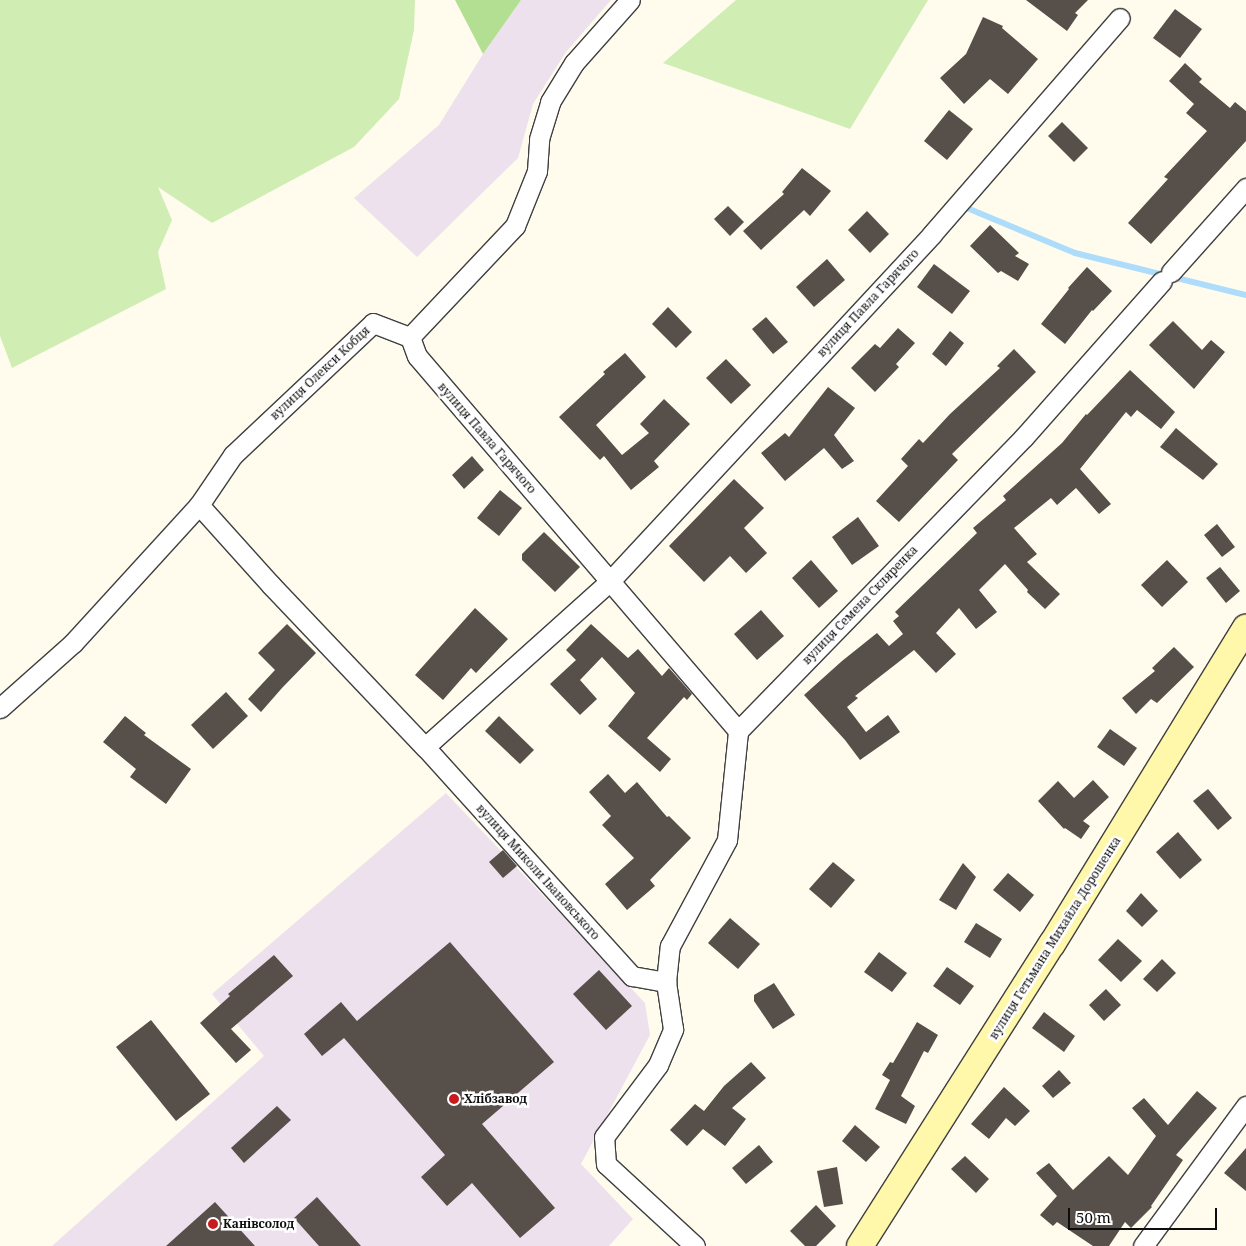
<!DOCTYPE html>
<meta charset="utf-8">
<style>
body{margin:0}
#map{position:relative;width:1246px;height:1246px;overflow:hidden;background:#fffcee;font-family:"Noto Serif",serif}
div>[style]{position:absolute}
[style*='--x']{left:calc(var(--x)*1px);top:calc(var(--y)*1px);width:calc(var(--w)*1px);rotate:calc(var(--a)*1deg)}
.industrial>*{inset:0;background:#ece1ed}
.green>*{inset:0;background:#d0edb4}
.forest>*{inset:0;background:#b3df92}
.stream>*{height:6px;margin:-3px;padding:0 3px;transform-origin:3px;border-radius:3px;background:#aedcfb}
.building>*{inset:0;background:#574f49}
.roads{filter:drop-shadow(1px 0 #404040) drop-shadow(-1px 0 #404040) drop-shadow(0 1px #404040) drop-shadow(0 -1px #404040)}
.street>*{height:19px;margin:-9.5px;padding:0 9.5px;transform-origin:9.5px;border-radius:9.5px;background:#fff}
.secondary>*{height:26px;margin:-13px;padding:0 13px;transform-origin:13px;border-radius:13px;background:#fff7a9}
.dots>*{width:14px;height:14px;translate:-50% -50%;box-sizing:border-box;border:2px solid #fff;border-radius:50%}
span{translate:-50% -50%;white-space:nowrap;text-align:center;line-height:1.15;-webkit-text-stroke:5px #fff;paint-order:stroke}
.street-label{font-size:12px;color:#0d0d0d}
.poi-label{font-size:12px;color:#0d0d0d;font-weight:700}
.left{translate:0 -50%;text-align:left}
.scale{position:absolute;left:1068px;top:1208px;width:149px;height:22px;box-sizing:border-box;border:2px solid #0d0d0d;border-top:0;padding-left:6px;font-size:15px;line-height:18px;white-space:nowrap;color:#0d0d0d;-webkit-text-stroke:4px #fff;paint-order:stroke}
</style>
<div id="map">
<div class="industrial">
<i style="clip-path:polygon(521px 0,611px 0,566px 52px,533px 104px,518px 158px,417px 257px,354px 198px,439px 125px,483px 54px)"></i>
<i style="clip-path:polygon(446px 793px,645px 1003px,650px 1035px,581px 1164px,633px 1219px,609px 1246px,52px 1246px,264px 1056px,212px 994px)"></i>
</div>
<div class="green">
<i style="clip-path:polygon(0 0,415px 0,414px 30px,399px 99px,354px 147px,212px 223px,158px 187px,172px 220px,158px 252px,166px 289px,12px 368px,0 336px)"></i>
<i style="clip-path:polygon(736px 0,928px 0,850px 129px,663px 63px)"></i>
</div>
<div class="forest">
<i style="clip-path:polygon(455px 0,521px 0,483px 54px)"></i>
</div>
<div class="stream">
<i style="--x:967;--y:208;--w:117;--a:22.6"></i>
<i style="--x:1075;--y:253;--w:176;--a:13.8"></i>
</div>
<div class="building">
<i style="clip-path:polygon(1026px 0,1088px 0,1075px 13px,1078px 15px,1067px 31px)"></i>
<i style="clip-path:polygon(1175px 9px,1202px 29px,1180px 58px,1153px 38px)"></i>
<i style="clip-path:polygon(983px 17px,1003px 26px,1002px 28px,1038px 59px,1008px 94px,990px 79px,964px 104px,940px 78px,966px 54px)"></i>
<i style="clip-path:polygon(1185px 63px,1202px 79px,1199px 82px,1230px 108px,1235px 102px,1246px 111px,1246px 141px,1151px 244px,1128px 223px,1168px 179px,1164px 177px,1207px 131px,1186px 113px,1194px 104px,1169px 81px)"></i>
<i style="clip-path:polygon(949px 110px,973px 129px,947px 160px,924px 141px)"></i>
<i style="clip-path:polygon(1062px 122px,1088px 148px,1074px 162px,1048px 136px)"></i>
<i style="clip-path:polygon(802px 168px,831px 191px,810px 216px,804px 210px,761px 250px,743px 231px,784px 194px,782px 192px)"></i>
<i style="clip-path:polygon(728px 206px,744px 222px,730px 236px,714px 219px)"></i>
<i style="clip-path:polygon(867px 211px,889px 234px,870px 253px,848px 230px)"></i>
<i style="clip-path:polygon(990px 225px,1019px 253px,1015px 256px,1029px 264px,1018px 281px,1001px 271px,998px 273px,970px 246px)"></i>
<i style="clip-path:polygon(827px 259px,845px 280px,814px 307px,796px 287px)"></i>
<i style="clip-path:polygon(934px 264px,970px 291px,952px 314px,917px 287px)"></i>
<i style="clip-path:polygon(1087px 267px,1112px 291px,1093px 311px,1092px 310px,1065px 344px,1041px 324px,1069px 289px,1068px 288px)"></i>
<i style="clip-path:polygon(668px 307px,692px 332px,676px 348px,652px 324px)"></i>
<i style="clip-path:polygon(766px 317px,788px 342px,773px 354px,752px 329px)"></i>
<i style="clip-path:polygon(1173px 321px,1202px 350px,1211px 340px,1225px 352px,1194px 389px,1149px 345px)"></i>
<i style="clip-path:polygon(898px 328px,915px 343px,896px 364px,899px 367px,875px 392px,851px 368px,875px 344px,880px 348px)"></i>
<i style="clip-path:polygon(950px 331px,964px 343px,946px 366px,932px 354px)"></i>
<i style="clip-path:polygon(1014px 349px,1036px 372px,952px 454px,958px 460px,899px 522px,876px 501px,908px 466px,901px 459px,919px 439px,923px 443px,950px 414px,1000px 368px,997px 366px)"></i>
<i style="clip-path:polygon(625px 353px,646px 377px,596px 425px,622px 455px,649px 433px,640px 424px,664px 399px,690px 424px,654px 461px,659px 467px,631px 490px,604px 456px,600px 460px,559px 417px,605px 374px,603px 372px)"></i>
<i style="clip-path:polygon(726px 359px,751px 385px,731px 404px,706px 378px)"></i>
<i style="clip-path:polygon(1130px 370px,1175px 412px,1161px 429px,1137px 410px,1131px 417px,1126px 412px,1080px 469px,1111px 504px,1099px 514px,1076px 488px,1057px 505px,1051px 498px,1014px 528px,1037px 554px,1027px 562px,1060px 594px,1045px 609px,1027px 592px,1028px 590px,1005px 564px,979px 590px,997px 612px,976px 629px,959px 608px,936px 633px,956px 654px,936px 673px,914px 650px,855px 696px,858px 698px,847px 707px,866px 732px,888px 715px,900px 732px,860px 760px,845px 740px,804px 695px,842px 661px,877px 633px,889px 646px,903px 634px,893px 621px,899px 616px,895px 612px,977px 533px,973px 528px,1006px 500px,1003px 496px,1062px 443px,1086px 414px,1087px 415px)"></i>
<i style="clip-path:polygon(828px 387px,855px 408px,834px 435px,854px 461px,842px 469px,824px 448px,785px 481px,761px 453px,785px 433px,789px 437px)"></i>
<i style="clip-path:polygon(1176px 428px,1218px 464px,1203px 480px,1160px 447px)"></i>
<i style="clip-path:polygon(472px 456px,484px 470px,464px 489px,452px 475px)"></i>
<i style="clip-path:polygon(734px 479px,764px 508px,744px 528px,767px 553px,746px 573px,730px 556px,704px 582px,669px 546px)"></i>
<i style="clip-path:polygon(500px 490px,522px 508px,499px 536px,477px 518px)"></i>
<i style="clip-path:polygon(858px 517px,879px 546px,852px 565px,832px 537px)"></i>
<i style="clip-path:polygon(1217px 524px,1235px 547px,1222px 557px,1204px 535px)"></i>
<i style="clip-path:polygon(544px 532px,580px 567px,555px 592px,522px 560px,522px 554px)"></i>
<i style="clip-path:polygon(811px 560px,838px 591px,819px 608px,792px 578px)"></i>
<i style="clip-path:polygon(1167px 560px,1188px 582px,1162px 607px,1141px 585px)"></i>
<i style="clip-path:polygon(1220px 567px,1240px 591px,1226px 603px,1206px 578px)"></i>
<i style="clip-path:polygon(475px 608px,508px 639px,476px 673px,471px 668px,443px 700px,415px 675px)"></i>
<i style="clip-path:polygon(761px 610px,784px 636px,757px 660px,734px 634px)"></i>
<i style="clip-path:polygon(287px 624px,316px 653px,282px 688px,261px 712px,248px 699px,275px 670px,258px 653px)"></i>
<i style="clip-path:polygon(591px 624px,628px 658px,638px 649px,662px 676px,669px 668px,692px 694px,687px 700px,684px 697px,647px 738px,671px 759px,660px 772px,608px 726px,635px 693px,602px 657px,580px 680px,597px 699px,580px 715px,550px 684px,576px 660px,566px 650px)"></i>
<i style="clip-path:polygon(1174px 647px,1194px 667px,1157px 703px,1151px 699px,1136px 714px,1122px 698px,1155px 671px,1152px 668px)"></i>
<i style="clip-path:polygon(226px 692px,248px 716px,213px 749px,191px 725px)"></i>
<i style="clip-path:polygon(125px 716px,146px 733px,144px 735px,191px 769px,166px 804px,130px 777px,136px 769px,103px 742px)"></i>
<i style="clip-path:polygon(499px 716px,534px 750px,520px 764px,485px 731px)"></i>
<i style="clip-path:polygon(1110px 729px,1137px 748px,1124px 766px,1097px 747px)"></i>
<i style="clip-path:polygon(608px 774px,625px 793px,637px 782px,667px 817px,669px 816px,691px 838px,650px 880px,655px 886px,627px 910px,605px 884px,634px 858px,602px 825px,611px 816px,589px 792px)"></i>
<i style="clip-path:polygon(1093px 780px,1109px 797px,1083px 821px,1090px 826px,1081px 839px,1065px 828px,1064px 829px,1038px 801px,1058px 781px,1074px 798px)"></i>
<i style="clip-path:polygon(1208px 789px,1232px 818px,1218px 830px,1193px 801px)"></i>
<i style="clip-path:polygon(1178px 832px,1202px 860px,1180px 879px,1156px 852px)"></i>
<i style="clip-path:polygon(503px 850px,517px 866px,503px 878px,489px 862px)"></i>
<i style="clip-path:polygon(833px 862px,855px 880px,831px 908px,809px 889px)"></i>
<i style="clip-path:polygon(963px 863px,976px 877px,956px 910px,939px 900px)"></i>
<i style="clip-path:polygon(1008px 873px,1034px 895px,1020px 912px,993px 890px)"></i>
<i style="clip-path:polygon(1141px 893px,1158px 911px,1142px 927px,1126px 911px)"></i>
<i style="clip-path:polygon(730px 918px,760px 944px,738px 969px,708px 943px)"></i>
<i style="clip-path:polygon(976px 923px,1002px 939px,990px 958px,964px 942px)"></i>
<i style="clip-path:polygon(1118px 939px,1142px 961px,1121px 982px,1098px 960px)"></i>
<i style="clip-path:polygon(450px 942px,554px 1062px,482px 1124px,555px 1208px,520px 1238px,472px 1183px,447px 1206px,421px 1177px,445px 1155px,344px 1038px,322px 1056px,304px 1034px,341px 1002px,357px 1021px)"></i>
<i style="clip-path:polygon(879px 952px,907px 973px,892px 992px,864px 972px)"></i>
<i style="clip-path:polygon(274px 955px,293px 976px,231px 1029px,251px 1050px,236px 1063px,200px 1023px,230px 996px,228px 994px)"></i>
<i style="clip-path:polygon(1162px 959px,1176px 973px,1157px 992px,1143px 979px)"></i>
<i style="clip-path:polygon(947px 967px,974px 986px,960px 1005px,933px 986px)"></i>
<i style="clip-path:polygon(599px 970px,632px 1006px,606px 1030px,573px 994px)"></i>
<i style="clip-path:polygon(774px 983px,795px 1015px,773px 1029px,754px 1001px,754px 995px)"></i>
<i style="clip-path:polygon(1106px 989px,1121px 1005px,1104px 1021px,1089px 1005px)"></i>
<i style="clip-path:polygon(1044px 1012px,1075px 1036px,1064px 1052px,1032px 1028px)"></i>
<i style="clip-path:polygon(151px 1020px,210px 1094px,176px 1121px,116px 1047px)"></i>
<i style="clip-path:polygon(917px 1022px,938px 1035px,928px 1053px,924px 1051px,901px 1096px,915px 1106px,906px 1124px,875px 1109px,890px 1080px,882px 1075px,890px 1062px,893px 1063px)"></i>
<i style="clip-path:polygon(751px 1062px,766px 1078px,732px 1108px,746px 1119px,725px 1146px,703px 1129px,687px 1146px,670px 1130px,695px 1104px,704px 1111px,724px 1086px)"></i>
<i style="clip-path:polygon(1059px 1070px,1071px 1083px,1053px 1098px,1042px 1086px)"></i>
<i style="clip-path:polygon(1004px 1087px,1030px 1111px,1015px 1126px,1006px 1118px,989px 1139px,971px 1124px)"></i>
<i style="clip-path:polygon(1197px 1091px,1217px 1108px,1176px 1155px,1183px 1160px,1151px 1206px,1152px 1207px,1131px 1228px,1125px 1222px,1109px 1246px,1093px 1246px,1057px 1222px,1053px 1226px,1040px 1215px,1057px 1196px,1036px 1173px,1049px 1163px,1073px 1190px,1109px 1156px,1128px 1175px,1156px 1136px,1132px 1108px,1144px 1098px,1168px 1125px)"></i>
<i style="clip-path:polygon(277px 1106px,291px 1120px,244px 1163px,231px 1148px)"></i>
<i style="clip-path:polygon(855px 1125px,880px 1147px,866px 1162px,842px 1141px)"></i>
<i style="clip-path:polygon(759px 1145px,773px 1162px,746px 1184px,732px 1168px)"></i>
<i style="clip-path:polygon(1246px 1148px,1246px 1191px,1224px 1173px)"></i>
<i style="clip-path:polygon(965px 1156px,989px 1179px,976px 1193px,951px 1169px)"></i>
<i style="clip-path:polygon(837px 1167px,843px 1204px,824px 1207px,817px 1171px)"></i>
<i style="clip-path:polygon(317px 1197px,361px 1246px,319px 1246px,294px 1218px)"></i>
<i style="clip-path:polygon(215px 1202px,255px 1246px,166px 1246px)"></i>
<i style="clip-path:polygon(816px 1205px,836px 1226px,816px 1246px,805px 1246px,790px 1231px)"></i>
</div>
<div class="roads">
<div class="street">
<i style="--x:1171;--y:272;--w:113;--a:-48.2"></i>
<i style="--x:410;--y:337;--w:20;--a:70"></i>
<i style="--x:417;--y:356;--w:494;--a:49.4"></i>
<i style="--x:199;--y:505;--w:108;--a:48"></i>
<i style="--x:271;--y:585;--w:224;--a:46.5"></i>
<i style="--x:425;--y:747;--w:309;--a:47.9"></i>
<i style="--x:632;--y:976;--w:35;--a:10"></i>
<i style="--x:0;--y:708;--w:98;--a:-41.7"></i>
<i style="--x:73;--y:643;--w:187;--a:-47.6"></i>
<i style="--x:199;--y:505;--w:60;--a:-55.8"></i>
<i style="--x:233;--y:455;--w:192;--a:-43.3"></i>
<i style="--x:373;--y:323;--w:40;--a:21"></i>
<i style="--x:410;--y:337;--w:153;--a:-46.6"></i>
<i style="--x:515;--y:226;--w:59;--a:-68.2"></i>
<i style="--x:537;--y:171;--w:32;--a:-86"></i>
<i style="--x:539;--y:139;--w:39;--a:-73"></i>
<i style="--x:550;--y:102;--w:46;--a:-58.4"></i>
<i style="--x:574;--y:63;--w:84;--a:-48.4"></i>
<i style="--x:425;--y:747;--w:249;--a:-41.9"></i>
<i style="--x:610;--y:581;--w:473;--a:-47.1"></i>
<i style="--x:932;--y:234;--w:286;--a:-49"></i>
<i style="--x:695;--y:1246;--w:121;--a:-137.3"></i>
<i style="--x:606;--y:1164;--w:27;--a:-94"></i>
<i style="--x:604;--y:1137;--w:90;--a:-53.1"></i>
<i style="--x:658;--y:1065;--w:39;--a:-67"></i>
<i style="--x:673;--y:1029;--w:48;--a:-98.5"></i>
<i style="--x:666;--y:982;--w:36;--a:-84"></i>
<i style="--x:670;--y:946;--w:120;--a:-61.7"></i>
<i style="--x:727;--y:840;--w:110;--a:-84.2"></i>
<i style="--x:738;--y:731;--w:410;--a:-45.8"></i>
<i style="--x:1024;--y:437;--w:208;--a:-48.5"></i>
<i style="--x:1143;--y:1246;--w:174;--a:-53.7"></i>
</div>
<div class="secondary">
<i style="--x:860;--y:1246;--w:358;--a:-57.6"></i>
<i style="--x:1052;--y:944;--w:371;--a:-58.5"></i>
</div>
</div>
<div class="dots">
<i style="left:454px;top:1099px;background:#c81b1f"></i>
<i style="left:213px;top:1224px;background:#c81b1f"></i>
</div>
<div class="street-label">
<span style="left:868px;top:303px;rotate:-47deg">вулиця Павла Гарячого</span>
<span style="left:320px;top:373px;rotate:-43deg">вулиця Олекси Кобця</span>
<span style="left:487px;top:438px;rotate:49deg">вулиця Павла Гарячого</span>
<span style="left:860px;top:605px;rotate:-46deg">вулиця Семена Скляренка</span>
<span style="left:538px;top:872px;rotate:48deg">вулиця Миколи Івановського</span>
<span style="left:1055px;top:938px;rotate:-58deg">вулиця Гетьмана Михайла Дорошенка</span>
</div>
<div class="poi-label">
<span class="left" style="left:464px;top:1099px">Хлібзавод</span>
<span class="left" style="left:223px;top:1224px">Канівсолод</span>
</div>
<div class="scale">50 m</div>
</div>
